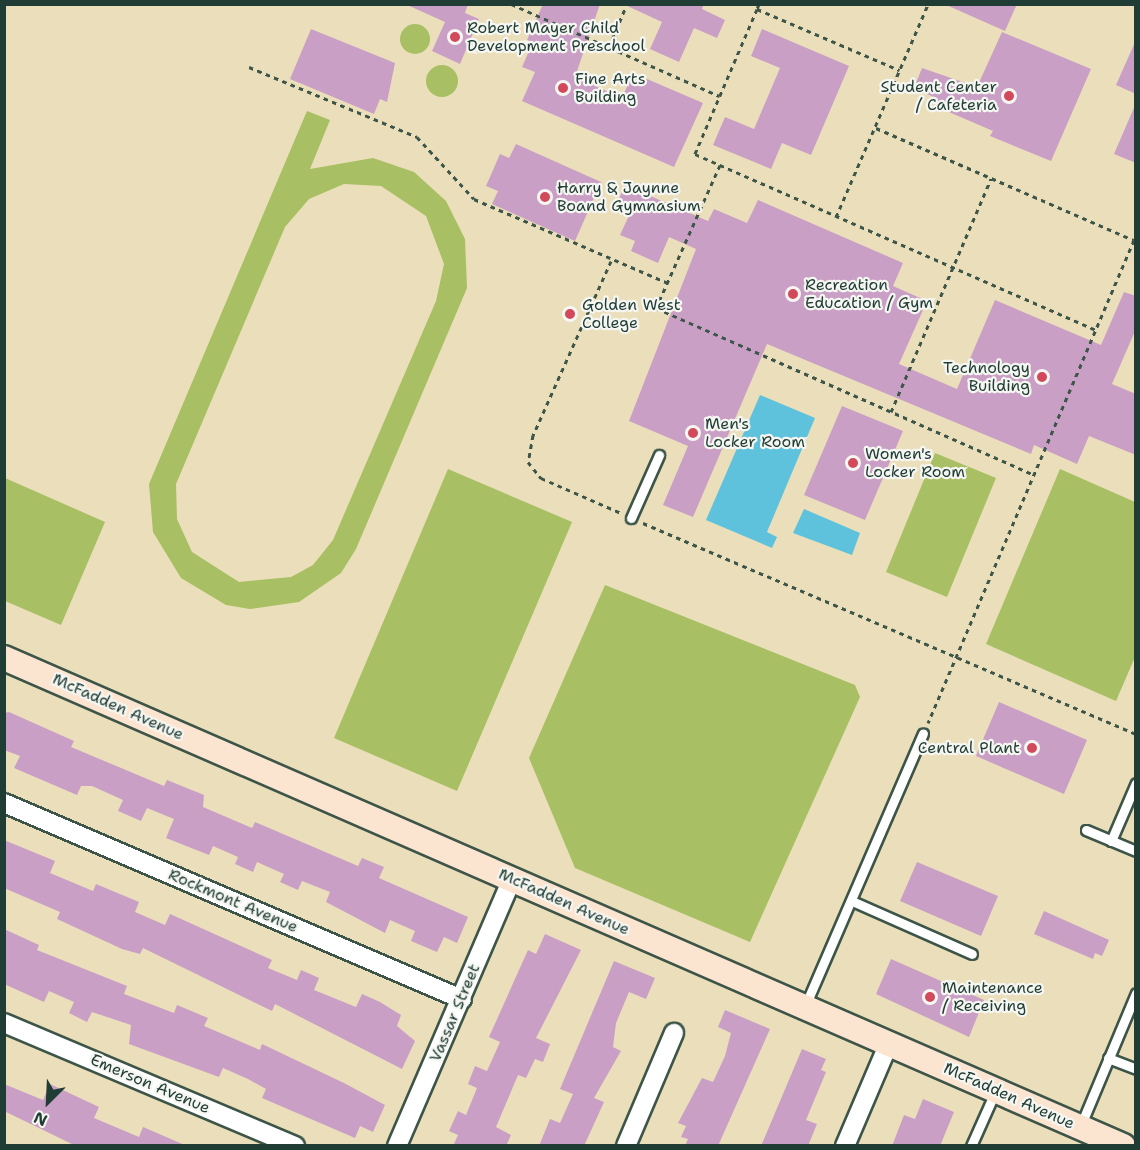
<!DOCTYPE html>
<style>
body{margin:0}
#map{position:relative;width:1140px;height:1150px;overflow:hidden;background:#eadfba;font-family:"Shantell Sans",sans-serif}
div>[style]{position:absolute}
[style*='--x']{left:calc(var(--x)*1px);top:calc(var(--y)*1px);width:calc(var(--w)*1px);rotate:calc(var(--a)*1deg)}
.green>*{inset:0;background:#a8bf63}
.round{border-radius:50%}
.water>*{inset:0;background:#5ec2dc}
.building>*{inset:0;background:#ca9fc5}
.path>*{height:3px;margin-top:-1.5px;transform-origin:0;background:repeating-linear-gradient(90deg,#3d5548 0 4.5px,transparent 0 9px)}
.roads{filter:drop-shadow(2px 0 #3d5548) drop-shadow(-2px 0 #3d5548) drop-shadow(0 2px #3d5548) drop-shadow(0 -2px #3d5548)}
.lane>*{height:9px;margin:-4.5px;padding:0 4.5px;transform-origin:4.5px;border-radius:4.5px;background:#fff}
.street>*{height:18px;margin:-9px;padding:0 9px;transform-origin:9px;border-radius:9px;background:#fff}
.secondary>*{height:24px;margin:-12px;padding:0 12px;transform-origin:12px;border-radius:12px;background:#fce5d0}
.dots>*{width:16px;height:16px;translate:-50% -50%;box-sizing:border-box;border:3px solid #f6f6f2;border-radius:50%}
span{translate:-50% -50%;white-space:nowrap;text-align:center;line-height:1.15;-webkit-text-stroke:4.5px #f6f6f2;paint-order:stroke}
.poi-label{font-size:16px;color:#1f3d34}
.left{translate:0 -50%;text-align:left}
.right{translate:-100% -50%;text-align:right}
.street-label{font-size:16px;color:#1f3d34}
.frame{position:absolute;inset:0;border:6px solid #1f3d34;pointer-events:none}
.north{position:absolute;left:18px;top:1072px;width:60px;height:60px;-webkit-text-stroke:4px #f6f6f2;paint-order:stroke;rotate:204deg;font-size:16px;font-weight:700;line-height:24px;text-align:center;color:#1f3d34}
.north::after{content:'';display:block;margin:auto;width:21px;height:27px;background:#1f3d34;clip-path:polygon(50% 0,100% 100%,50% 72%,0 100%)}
</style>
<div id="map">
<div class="green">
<i class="round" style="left:400px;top:24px;width:30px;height:30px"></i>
<i class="round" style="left:426px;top:65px;width:32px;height:32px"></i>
<i style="clip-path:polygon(evenodd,307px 111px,330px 120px,310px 169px,373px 158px,414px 172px,446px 201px,465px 239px,467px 288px,356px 549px,341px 573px,299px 602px,250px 609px,226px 605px,181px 578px,153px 532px,149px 484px,307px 111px,344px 184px,381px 186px,426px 216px,444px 264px,436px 301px,333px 540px,313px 565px,291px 577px,239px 582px,192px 552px,177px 519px,176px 484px,285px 227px,309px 199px,344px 184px)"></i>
<i style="clip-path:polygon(935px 453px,996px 478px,947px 597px,886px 572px)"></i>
<i style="clip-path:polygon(448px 469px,572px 522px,457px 791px,334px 738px)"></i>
<i style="clip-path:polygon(1060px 469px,1135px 502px,1135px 657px,1116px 701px,986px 644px)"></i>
<i style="clip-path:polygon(5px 478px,105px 522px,61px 625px,5px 601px)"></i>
<i style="clip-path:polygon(605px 585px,855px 685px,860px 697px,750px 942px,575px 868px,529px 758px)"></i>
</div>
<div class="water">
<i style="clip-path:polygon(760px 395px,815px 418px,767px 532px,777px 537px,772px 548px,706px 520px)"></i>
<i style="clip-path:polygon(804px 509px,860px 533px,852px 555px,793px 533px)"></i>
</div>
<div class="building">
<i style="clip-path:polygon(405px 4px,468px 4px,465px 13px,479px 19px,460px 64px,432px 51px,445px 22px)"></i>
<i style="clip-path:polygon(543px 4px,600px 4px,575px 77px,622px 98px,633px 73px,703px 103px,674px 167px,522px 101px,535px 72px,522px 67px,533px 42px,527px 40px)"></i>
<i style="clip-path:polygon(623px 4px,704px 4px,702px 9px,725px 20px,717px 38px,694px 28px,679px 62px,650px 49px,662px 22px)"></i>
<i style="clip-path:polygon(944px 4px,1017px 4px,1005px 31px)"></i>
<i style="clip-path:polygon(311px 29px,395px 63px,387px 102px,380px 99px,374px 114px,290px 79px)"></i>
<i style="clip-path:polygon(762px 29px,849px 66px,811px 155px,782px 143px,771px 169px,713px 145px,725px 117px,754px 129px,780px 68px,751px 56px)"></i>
<i style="clip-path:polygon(1002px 32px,1091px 69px,1051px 161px,990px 136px,993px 131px,935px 106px,938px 99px,914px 88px,922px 68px,977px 87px)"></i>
<i style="clip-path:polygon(1136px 40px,1136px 94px,1116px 85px)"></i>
<i style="clip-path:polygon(1136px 103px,1136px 163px,1114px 154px)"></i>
<i style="clip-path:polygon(516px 144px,601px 182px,575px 241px,492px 204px,498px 191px,486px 186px,500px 154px,509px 158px)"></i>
<i style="clip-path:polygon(625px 185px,708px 221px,714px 209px,747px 223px,758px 200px,903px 263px,893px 286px,927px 301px,899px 364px,957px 389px,995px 300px,1101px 345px,1124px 292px,1136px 296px,1136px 329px,1112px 384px,1136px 394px,1136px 455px,1089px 436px,1077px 464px,1034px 445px,1031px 454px,767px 344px,693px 517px,663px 505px,688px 446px,629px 421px,696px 249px,669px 237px,658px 263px,631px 251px,635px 241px,620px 235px,633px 207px,618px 201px)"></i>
<i style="clip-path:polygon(842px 406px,903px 431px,865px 520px,804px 495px)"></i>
<i style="clip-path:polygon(999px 702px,1087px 740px,1064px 794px,976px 756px)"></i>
<i style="clip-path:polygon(9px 712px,74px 741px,71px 747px,164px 786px,167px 780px,204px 795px,203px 807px,252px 828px,255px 822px,358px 866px,362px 858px,384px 867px,379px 878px,468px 917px,457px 943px,444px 937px,437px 952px,411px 941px,415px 931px,390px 920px,385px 933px,326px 902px,330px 892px,302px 881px,298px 890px,280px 882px,284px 874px,257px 862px,253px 872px,235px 864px,238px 857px,213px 846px,209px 855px,166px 838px,174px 819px,147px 808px,141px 821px,118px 811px,123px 800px,92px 786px,81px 786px,77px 795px,14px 768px,20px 756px,4px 750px,4px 713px)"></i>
<i style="clip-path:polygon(4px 840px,55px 861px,50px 873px,93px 891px,96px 884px,139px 902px,135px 912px,165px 925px,170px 914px,272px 960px,268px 968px,297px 980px,301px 970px,319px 978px,314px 990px,356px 1007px,362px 994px,380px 1002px,401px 1015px,397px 1026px,415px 1041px,402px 1069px,275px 1004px,272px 1011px,143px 948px,140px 954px,122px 949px,57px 919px,60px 912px,4px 888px)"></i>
<i style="clip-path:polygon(917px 862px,998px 896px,981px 936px,900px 901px)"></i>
<i style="clip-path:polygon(1044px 911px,1109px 940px,1102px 956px,1095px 953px,1093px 959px,1034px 934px)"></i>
<i style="clip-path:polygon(4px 929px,39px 945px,37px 950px,127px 986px,124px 994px,174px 1013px,177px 1005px,208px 1018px,204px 1026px,260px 1050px,262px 1044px,344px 1083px,385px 1105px,373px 1132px,360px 1126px,355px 1138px,262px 1098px,266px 1089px,248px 1079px,223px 1068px,219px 1077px,129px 1044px,131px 1025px,92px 1012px,87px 1022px,69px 1013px,74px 1002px,49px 991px,44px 1002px,4px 984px)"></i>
<i style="clip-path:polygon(545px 934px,581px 950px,536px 1038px,550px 1044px,543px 1062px,535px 1059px,526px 1078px,518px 1075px,496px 1127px,511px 1135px,506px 1146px,453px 1146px,458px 1135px,449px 1131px,458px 1111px,466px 1115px,477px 1088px,468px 1084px,475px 1066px,487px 1071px,500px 1042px,489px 1037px,528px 950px,536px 954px)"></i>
<i style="clip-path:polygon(891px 959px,984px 1000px,969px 1037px,876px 994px)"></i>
<i style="clip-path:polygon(614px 961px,655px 978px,646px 999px,629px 992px,616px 1023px,613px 1047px,621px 1051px,594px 1098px,604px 1102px,584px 1146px,539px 1146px,550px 1119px,560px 1123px,573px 1094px,560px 1089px)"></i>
<i style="clip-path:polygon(725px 1010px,770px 1029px,718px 1146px,685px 1146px,688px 1139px,681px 1137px,686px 1126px,678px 1123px,702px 1078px,713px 1082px,725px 1056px,731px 1033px,718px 1027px)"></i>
<i style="clip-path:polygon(802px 1049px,826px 1059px,821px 1070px,826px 1072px,806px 1120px,817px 1124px,808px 1146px,761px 1146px)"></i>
<i style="clip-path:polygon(4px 1084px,43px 1100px,50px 1084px,99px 1107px,94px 1118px,139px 1137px,143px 1127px,187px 1146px,76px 1146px,4px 1111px)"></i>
<i style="clip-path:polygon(923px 1099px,954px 1112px,940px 1146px,892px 1146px,904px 1115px,915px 1119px)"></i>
</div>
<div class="path">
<i style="--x:511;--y:4;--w:228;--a:23.8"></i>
<i style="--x:759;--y:4;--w:5;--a:112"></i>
<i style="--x:757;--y:9;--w:155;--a:23.2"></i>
<i style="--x:757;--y:9;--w:158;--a:113.2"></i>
<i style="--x:695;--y:154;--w:437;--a:23.7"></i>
<i style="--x:609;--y:47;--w:47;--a:-67.3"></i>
<i style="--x:249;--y:67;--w:182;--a:22.6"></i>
<i style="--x:417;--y:137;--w:84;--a:47.4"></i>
<i style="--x:474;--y:199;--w:211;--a:23.4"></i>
<i style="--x:876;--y:128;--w:281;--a:23.5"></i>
<i style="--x:1134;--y:240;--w:525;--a:113.1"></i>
<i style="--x:720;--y:165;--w:157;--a:114.1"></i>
<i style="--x:656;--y:308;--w:412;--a:23.8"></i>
<i style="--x:836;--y:217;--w:232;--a:-66.6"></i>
<i style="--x:611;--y:261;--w:191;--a:114.1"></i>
<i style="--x:533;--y:435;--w:27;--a:100"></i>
<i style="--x:528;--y:462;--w:21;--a:51"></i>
<i style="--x:541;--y:478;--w:87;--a:23.6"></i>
<i style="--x:891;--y:412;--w:254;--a:-66.8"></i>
<i style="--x:643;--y:523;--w:536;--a:23.17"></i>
</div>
<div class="roads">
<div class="lane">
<i style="--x:631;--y:518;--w:69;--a:-66"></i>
<i style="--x:1086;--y:830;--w:54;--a:22.8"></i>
<i style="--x:1111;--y:841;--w:63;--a:-66.7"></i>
<i style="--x:852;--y:901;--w:131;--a:23.8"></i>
<i style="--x:805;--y:1006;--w:297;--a:-66.6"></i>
<i style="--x:1108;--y:1058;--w:30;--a:21"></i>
<i style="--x:1080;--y:1127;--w:145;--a:-67.3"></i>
<i style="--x:971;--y:1146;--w:59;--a:-66"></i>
</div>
<div class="street">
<i style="--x:4;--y:803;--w:498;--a:23.2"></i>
<i style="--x:4;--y:1023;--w:316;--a:22.9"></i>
<i style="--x:397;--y:1146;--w:291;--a:-66.7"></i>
<i style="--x:626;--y:1146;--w:123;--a:-67"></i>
<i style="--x:845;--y:1146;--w:112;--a:-66.9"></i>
</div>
<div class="secondary">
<i style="--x:4;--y:658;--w:1221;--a:23.56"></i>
</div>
</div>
<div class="dots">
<i style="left:455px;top:37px;background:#d1495b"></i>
<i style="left:563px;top:88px;background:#d1495b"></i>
<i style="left:1009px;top:96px;background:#d1495b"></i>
<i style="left:545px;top:197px;background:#d1495b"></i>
<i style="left:793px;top:294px;background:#d1495b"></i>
<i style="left:570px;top:314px;background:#d1495b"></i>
<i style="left:1042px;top:377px;background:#d1495b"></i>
<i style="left:693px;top:433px;background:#d1495b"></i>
<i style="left:853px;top:463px;background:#d1495b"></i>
<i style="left:1032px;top:748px;background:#d1495b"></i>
<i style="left:930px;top:997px;background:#d1495b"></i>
</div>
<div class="poi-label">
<span class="left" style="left:467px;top:37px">Robert Mayer Child<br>Development Preschool</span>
<span class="left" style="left:575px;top:88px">Fine Arts<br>Building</span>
<span class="right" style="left:997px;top:96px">Student Center<br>/ Cafeteria</span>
<span class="left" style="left:557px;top:197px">Harry &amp; Jaynne<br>Boand Gymnasium</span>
<span class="left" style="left:805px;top:294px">Recreation<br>Education / Gym</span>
<span class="left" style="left:582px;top:314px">Golden West<br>College</span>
<span class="right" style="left:1030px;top:377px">Technology<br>Building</span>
<span class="left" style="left:705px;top:433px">Men's<br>Locker Room</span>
<span class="left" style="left:865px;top:463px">Women's<br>Locker Room</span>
<span class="right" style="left:1020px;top:748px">Central Plant</span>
<span class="left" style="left:942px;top:997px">Maintenance<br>/ Receiving</span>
</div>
<div class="street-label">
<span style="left:118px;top:707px;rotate:24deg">McFadden Avenue</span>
<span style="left:233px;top:901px;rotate:23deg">Rockmont Avenue</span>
<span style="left:564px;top:902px;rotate:24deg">McFadden Avenue</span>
<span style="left:455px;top:1013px;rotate:-67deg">Vassar Street</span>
<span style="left:150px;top:1084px;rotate:23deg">Emerson Avenue</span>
<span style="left:1009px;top:1096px;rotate:24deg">McFadden Avenue</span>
</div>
<div class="frame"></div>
<div class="north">N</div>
</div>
